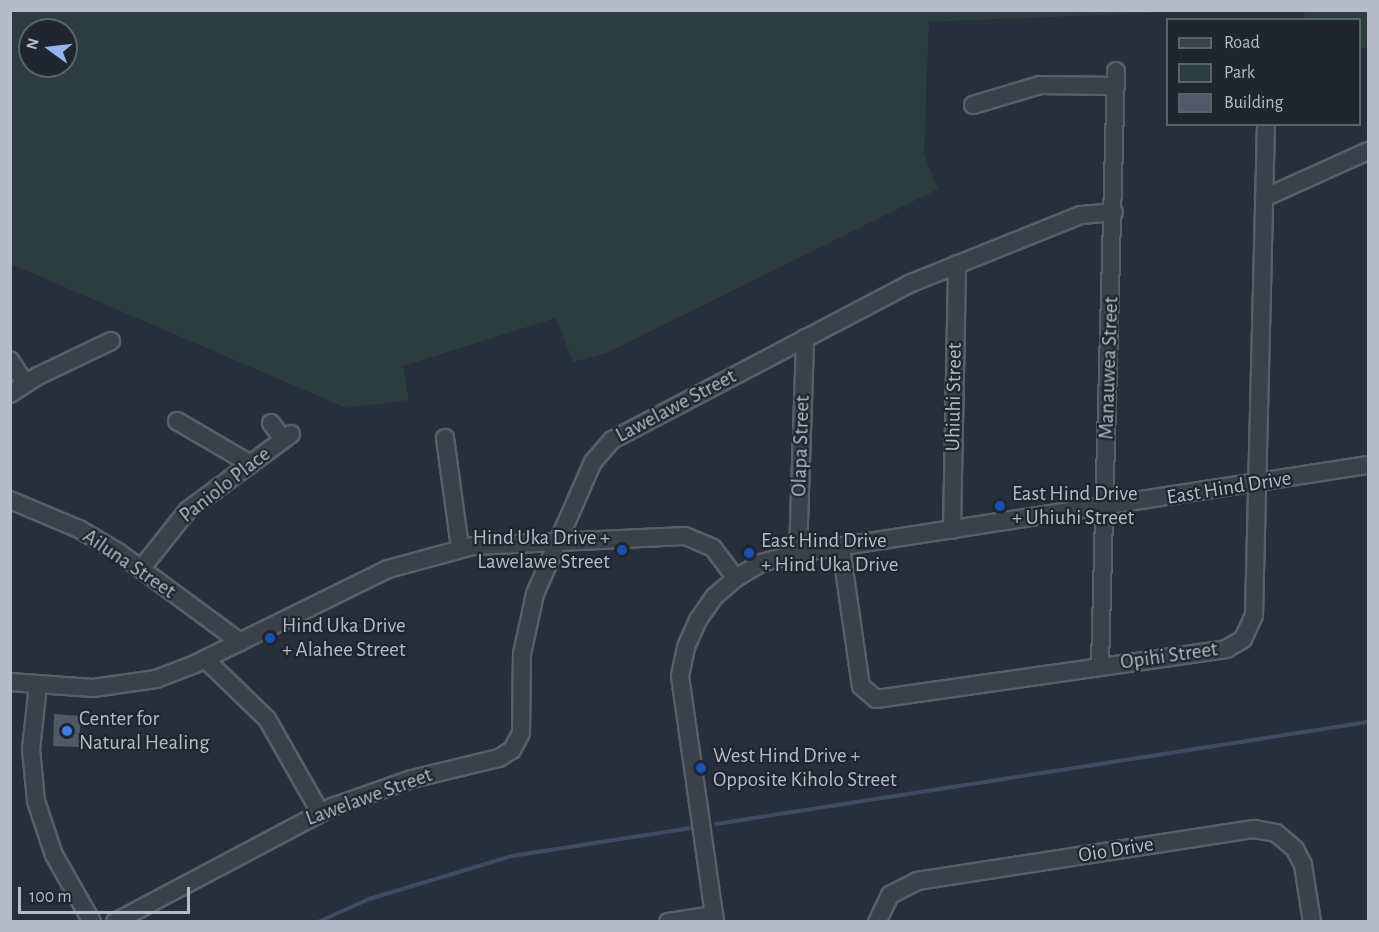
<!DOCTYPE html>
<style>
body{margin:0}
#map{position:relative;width:1379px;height:932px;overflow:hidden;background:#262f3b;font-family:"Alegreya Sans",sans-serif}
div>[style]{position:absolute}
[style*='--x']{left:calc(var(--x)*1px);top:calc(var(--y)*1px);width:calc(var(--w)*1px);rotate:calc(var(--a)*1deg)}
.green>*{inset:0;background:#2b3d3e}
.stream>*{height:4px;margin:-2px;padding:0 2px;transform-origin:2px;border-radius:2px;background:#3d4c62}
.building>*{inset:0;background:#4f5967}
.roads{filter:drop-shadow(2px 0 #585f69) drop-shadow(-2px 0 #585f69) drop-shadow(0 2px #585f69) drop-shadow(0 -2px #585f69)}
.minor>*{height:16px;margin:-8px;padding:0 8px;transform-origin:8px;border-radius:8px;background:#3a414b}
.dots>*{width:16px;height:16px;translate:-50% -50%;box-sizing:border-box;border:3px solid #1f2630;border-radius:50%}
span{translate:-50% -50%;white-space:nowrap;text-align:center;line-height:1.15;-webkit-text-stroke:4.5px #1f2630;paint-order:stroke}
.street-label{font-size:21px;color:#b5bcc7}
.poi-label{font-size:21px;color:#b5bcc7}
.left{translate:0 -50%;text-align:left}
.right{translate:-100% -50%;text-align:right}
.frame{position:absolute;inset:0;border:12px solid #b5bcc7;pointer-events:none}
.legend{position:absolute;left:1166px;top:18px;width:195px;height:108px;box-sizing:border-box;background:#1f2630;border:2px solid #5b626c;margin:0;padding:8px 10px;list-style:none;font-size:18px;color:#b5bcc7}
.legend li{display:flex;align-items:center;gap:12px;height:30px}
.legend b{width:30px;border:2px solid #5b626c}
.north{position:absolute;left:18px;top:18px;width:60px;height:60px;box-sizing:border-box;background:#1f2630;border:2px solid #5b626c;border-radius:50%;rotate:285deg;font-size:16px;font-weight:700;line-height:24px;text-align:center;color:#b5bcc7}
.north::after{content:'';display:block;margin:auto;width:21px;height:27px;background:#94b5ee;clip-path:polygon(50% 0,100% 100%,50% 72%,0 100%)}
.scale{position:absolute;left:18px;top:887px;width:172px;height:27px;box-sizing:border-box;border:3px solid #b5bcc7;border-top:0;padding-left:8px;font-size:18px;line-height:21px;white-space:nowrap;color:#b5bcc7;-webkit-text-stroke:4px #1f2630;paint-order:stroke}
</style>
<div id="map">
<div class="green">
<i style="clip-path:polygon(evenodd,11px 10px,1194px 10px,1194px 11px,929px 22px,924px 154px,938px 189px,609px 352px,573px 362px,556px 318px,403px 366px,409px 400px,346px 408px,11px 264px,11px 10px,30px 30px,66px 30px,66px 66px,30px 66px,30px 30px)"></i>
<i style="clip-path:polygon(1302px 11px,1368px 11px,1368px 46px,1360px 50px,1360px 20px,1306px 19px)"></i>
</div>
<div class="stream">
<i style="--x:716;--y:824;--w:660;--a:-8.89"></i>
<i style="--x:318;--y:922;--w:56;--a:-24.3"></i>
<i style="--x:369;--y:899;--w:149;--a:-16.7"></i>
<i style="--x:512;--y:856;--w:181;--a:-8.9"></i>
</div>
<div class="building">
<i style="clip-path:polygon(54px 714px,81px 716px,79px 747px,53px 746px)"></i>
</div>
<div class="roads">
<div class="minor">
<i style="--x:973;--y:105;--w:70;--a:-16.6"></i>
<i style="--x:1040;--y:85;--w:76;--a:0.8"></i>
<i style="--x:1264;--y:198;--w:114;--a:-24.3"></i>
<i style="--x:10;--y:360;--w:27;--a:57"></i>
<i style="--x:10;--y:394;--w:33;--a:-33"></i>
<i style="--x:38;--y:376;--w:81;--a:-25.6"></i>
<i style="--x:177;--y:421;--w:83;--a:30.3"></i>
<i style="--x:271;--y:423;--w:20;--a:53"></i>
<i style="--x:445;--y:438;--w:111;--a:82.2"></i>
<i style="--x:10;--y:500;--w:75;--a:22.8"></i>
<i style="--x:79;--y:529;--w:45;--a:30.5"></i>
<i style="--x:118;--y:552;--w:152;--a:36.4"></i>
<i style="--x:952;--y:530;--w:266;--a:-88.9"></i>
<i style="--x:841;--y:548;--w:139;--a:81.8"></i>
<i style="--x:861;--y:686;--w:20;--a:41"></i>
<i style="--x:876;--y:699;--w:354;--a:-8.1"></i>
<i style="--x:1226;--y:649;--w:20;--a:-30"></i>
<i style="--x:1243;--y:639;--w:26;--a:-65"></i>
<i style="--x:1254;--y:615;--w:491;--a:-88.6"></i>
<i style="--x:798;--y:553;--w:215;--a:-88.1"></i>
<i style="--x:141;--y:569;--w:75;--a:-51.5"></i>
<i style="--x:188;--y:510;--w:128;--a:-36.4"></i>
<i style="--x:205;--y:659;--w:86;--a:44.1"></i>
<i style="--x:267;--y:719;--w:107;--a:60.3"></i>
<i style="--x:1100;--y:665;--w:594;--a:-88.46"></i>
<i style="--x:10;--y:682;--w:83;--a:4.1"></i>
<i style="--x:93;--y:688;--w:64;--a:-8.1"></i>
<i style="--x:156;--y:679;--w:42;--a:-21"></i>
<i style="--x:195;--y:664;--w:215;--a:-26.2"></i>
<i style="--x:388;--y:569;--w:88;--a:-15.1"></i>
<i style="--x:473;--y:546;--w:212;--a:-2.7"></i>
<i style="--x:685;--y:536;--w:30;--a:23"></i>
<i style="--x:713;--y:548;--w:38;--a:53"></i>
<i style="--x:38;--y:685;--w:64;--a:96.2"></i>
<i style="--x:31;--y:749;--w:52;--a:84.5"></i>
<i style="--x:36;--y:801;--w:57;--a:71.6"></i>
<i style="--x:54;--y:855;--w:77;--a:60.4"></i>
<i style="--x:115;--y:922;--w:246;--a:-27.9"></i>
<i style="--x:332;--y:807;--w:85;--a:-19.3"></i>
<i style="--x:412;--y:779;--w:89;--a:-13.6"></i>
<i style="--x:499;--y:758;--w:15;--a:-32"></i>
<i style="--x:512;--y:750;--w:19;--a:-62"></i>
<i style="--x:521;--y:733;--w:79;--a:-89.3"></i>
<i style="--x:522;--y:654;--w:61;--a:-77.8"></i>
<i style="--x:535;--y:594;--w:144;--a:-66.3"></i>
<i style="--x:593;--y:462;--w:29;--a:-49"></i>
<i style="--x:612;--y:440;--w:335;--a:-27.7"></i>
<i style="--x:909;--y:284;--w:185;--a:-21.9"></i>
<i style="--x:1081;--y:215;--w:33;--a:-5"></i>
<i style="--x:668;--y:922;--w:47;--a:-8.7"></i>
<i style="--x:715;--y:922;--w:248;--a:-98.1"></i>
<i style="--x:680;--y:676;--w:30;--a:-78"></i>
<i style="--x:686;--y:647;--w:30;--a:-66"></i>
<i style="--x:698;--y:620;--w:28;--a:-55"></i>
<i style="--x:714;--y:597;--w:29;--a:-41"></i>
<i style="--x:736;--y:578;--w:29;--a:-31"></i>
<i style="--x:761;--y:563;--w:38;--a:-15"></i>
<i style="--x:798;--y:553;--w:577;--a:-8.78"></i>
<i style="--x:877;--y:922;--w:30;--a:-64"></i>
<i style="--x:890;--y:895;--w:30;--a:-27"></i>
<i style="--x:917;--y:881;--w:341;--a:-8.8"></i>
<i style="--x:1254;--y:829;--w:22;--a:10"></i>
<i style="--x:1276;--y:833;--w:25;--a:40"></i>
<i style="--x:1295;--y:849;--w:18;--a:63"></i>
<i style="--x:1303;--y:865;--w:58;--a:81"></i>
</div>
</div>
<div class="dots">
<i style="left:1000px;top:506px;background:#1a4fb4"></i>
<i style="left:622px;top:550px;background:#1a4fb4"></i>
<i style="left:749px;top:553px;background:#1a4fb4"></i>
<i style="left:270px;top:638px;background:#1a4fb4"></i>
<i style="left:67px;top:731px;background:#3f7fe0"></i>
<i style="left:701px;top:768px;background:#1a4fb4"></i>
</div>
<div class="street-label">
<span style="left:1109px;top:368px;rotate:-88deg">Manauwea Street</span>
<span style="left:954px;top:397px;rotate:-89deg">Uhiuhi Street</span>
<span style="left:676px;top:406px;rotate:-28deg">Lawelawe Street</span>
<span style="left:801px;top:446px;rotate:-88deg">Olapa Street</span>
<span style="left:225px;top:485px;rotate:-38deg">Paniolo Place</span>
<span style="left:1229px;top:488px;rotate:-9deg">East Hind Drive</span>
<span style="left:129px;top:564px;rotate:34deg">Ailuna Street</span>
<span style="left:1169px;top:656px;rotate:-8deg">Opihi Street</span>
<span style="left:369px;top:797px;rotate:-20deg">Lawelawe Street</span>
<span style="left:1116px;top:850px;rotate:-9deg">Oio Drive</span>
</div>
<div class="poi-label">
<span class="left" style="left:1012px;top:506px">East Hind Drive<br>+ Uhiuhi Street</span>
<span class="right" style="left:610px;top:550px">Hind Uka Drive +<br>Lawelawe Street</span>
<span class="left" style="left:761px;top:553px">East Hind Drive<br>+ Hind Uka Drive</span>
<span class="left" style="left:282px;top:638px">Hind Uka Drive<br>+ Alahee Street</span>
<span class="left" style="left:79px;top:731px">Center for<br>Natural Healing</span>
<span class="left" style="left:713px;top:768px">West Hind Drive +<br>Opposite Kiholo Street</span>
</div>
<div class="frame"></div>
<ul class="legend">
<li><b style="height:8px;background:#3a414b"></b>Road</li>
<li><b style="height:16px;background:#2b3d3e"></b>Park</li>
<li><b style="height:16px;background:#4f5967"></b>Building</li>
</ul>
<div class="north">N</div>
<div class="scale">100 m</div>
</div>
